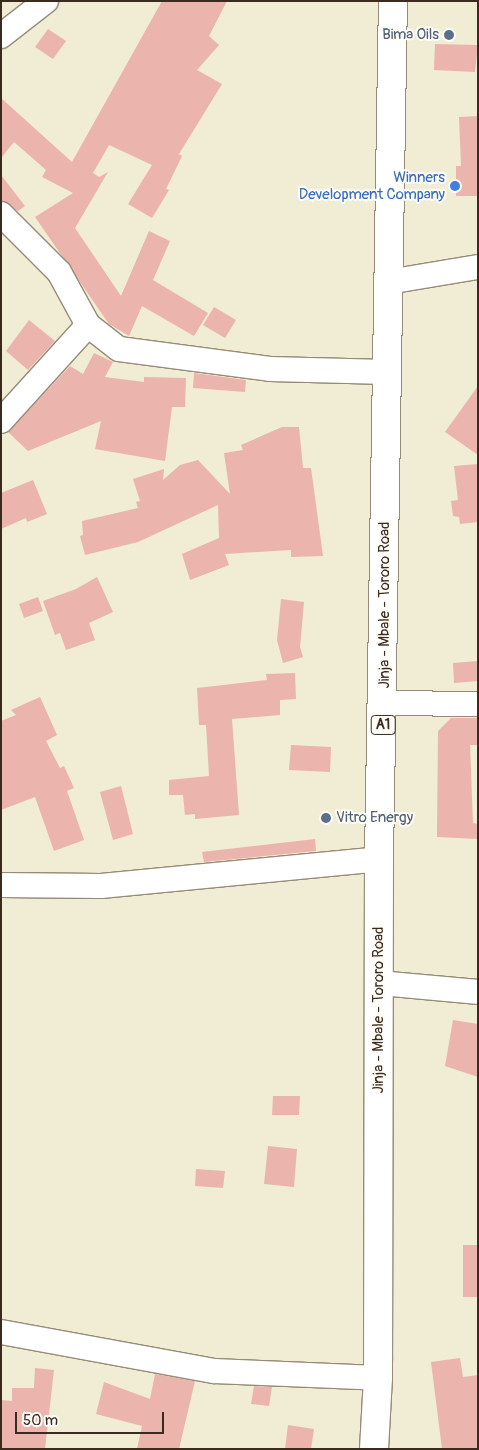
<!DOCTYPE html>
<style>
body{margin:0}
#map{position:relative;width:479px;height:1450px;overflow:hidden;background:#f1ecd4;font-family:Pangolin,sans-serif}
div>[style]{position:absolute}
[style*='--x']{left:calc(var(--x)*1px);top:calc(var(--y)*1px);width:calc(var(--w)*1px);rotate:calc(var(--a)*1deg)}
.building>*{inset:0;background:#ebb4ad}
.roads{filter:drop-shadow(1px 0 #968b79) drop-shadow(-1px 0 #968b79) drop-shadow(0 1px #968b79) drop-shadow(0 -1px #968b79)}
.minor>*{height:24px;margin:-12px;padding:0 12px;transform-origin:12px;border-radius:12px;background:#fff}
.primary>*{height:28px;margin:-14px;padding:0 14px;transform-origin:14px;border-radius:14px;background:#fff}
.dots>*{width:14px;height:14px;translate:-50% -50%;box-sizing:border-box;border:2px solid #fdfcf7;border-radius:50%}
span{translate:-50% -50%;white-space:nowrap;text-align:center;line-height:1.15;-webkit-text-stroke:4px #fdfcf7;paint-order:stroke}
.shield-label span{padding:1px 4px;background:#fdfcf7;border:1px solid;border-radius:4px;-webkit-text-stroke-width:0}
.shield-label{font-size:14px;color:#3b2a1e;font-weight:700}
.service-label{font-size:15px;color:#4e5e75}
.right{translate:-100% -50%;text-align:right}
.left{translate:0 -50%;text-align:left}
.shop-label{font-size:15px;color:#366cbe}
.street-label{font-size:15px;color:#3b2a1e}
.frame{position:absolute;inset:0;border:2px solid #3b2a1e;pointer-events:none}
.scale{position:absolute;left:15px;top:1412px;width:149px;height:22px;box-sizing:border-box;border:2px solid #3b2a1e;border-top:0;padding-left:6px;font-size:15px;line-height:18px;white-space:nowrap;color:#3b2a1e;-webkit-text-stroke:4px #fdfcf7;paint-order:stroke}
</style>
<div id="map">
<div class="building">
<i style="clip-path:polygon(162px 1px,227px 1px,209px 36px,219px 45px,197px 70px,222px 84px,179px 154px,182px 156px,166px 189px,169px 190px,152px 218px,128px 204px,152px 165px,109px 145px,93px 173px,99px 177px,108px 172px,75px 228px,121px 296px,149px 231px,170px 241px,153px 280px,208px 313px,194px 336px,142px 306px,129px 336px,109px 324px,35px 217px,73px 193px,42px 177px,46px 170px,14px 142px,1px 158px,1px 98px,72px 162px)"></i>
<i style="clip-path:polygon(48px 29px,66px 41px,53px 59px,35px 47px)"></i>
<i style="clip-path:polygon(435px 44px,478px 45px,475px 72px,434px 70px)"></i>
<i style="clip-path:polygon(478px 116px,478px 196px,456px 196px,456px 166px,461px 166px,459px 117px)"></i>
<i style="clip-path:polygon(1px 175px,25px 206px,18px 211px,1px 200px)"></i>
<i style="clip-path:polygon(214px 307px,236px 320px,225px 338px,203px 325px)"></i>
<i style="clip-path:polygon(29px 320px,55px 341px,28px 370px,6px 351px)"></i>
<i style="clip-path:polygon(94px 353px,113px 362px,105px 377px,144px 382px,144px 377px,186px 378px,185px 407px,172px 407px,165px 461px,95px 449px,101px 421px,28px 451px,8px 432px,70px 366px,83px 374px)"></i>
<i style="clip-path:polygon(194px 373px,246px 380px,245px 392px,193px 388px)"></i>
<i style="clip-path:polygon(478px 386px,478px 455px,445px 432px)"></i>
<i style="clip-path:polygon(282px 427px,299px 427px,303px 468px,311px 468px,323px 556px,291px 557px,291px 550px,225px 554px,229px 565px,190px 580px,182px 554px,219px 538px,218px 505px,138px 542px,85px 555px,80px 536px,83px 535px,82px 521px,138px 508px,136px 502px,140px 501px,133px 479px,164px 469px,163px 480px,180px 465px,198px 460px,230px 494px,224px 453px,243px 450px,241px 445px)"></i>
<i style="clip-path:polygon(478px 464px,478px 522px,460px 524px,459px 517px,453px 516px,451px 501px,458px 500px,454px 466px)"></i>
<i style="clip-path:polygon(33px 480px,47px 514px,27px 522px,26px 518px,1px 529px,1px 493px)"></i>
<i style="clip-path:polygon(97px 577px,113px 612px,89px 623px,95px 640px,66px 650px,60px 633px,55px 635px,43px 601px,76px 589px)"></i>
<i style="clip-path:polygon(38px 597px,43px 611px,24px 618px,19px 604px)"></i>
<i style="clip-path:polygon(281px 599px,304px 602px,300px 647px,303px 657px,283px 663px,277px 640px)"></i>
<i style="clip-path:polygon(478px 661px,478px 681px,454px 683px,453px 663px)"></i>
<i style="clip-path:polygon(295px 673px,296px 699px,280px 700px,280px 715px,232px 719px,239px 815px,195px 819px,195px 814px,185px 815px,183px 795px,169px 795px,169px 780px,209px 776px,206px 725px,199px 725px,197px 688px,267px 680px,266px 674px)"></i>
<i style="clip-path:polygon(40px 697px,57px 735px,46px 741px,60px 768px,64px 766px,74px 788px,67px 791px,84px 840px,54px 851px,35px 797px,1px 810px,1px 721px,16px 715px,11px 710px)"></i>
<i style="clip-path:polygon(451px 718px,478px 718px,478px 745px,470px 745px,473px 823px,478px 824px,478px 839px,437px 837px,438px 731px)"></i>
<i style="clip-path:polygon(291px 745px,331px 747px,330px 772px,289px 770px)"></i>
<i style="clip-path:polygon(121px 786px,133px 834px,113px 840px,100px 792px)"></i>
<i style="clip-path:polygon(315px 839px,316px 851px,204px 862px,202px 852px)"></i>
<i style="clip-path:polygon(453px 1020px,478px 1024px,478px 1077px,445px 1066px)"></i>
<i style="clip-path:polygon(273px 1096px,300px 1096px,299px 1115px,272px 1115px)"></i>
<i style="clip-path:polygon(268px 1146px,297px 1149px,294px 1187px,264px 1184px)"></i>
<i style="clip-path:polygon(196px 1169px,225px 1171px,223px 1188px,195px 1186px)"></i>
<i style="clip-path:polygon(463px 1245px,478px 1245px,478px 1297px,463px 1297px)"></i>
<i style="clip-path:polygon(460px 1358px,463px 1377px,478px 1375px,478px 1449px,442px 1449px,431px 1362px)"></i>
<i style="clip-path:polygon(35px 1368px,54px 1370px,45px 1449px,1px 1449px,1px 1400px,12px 1401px,12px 1388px,34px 1388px)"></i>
<i style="clip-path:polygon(155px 1374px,195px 1381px,179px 1449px,137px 1449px,142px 1426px,96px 1414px,104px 1382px,150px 1399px)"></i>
<i style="clip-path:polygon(254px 1386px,272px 1387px,269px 1406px,251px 1404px)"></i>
<i style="clip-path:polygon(288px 1425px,314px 1429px,311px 1449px,285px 1449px)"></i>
</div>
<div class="roads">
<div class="minor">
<i style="--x:1;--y:36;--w:57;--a:-37.9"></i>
<i style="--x:1;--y:214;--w:82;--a:45"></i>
<i style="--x:59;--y:272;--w:60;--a:61.3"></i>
<i style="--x:88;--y:325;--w:39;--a:38"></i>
<i style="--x:119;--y:349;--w:152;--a:7.5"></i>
<i style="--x:270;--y:369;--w:117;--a:1.5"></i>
<i style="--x:388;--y:282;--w:91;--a:-9.5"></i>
<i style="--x:1;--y:421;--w:130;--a:-47.8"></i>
<i style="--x:384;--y:703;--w:94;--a:0.6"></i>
<i style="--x:1;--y:885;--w:100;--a:0.6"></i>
<i style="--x:101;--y:886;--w:279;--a:-5.5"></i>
<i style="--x:379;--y:983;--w:99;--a:5.2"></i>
<i style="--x:1;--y:1332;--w:217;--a:10.4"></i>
<i style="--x:214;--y:1371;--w:164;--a:2.4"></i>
</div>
<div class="primary">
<i style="--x:374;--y:1449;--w:71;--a:-86.8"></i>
<i style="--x:378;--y:1378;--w:519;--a:-89.89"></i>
<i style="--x:379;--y:859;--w:858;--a:-89.07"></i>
</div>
</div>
<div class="dots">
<i style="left:449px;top:35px;background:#5c6f8a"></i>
<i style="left:455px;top:186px;background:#3f7fe0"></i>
<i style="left:326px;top:818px;background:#5c6f8a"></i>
</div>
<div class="shield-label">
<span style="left:383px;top:725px">A1</span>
</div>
<div class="service-label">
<span class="right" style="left:439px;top:35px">Bima Oils</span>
<span class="left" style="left:336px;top:818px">Vitro Energy</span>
</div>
<div class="shop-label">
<span class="right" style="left:445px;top:186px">Winners<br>Development Company</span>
</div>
<div class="street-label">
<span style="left:385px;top:605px;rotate:-90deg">Jinja - Mbale - Tororo Road</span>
<span style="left:379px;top:1010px;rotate:-90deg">Jinja - Mbale - Tororo Road</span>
</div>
<div class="frame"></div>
<div class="scale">50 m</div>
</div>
